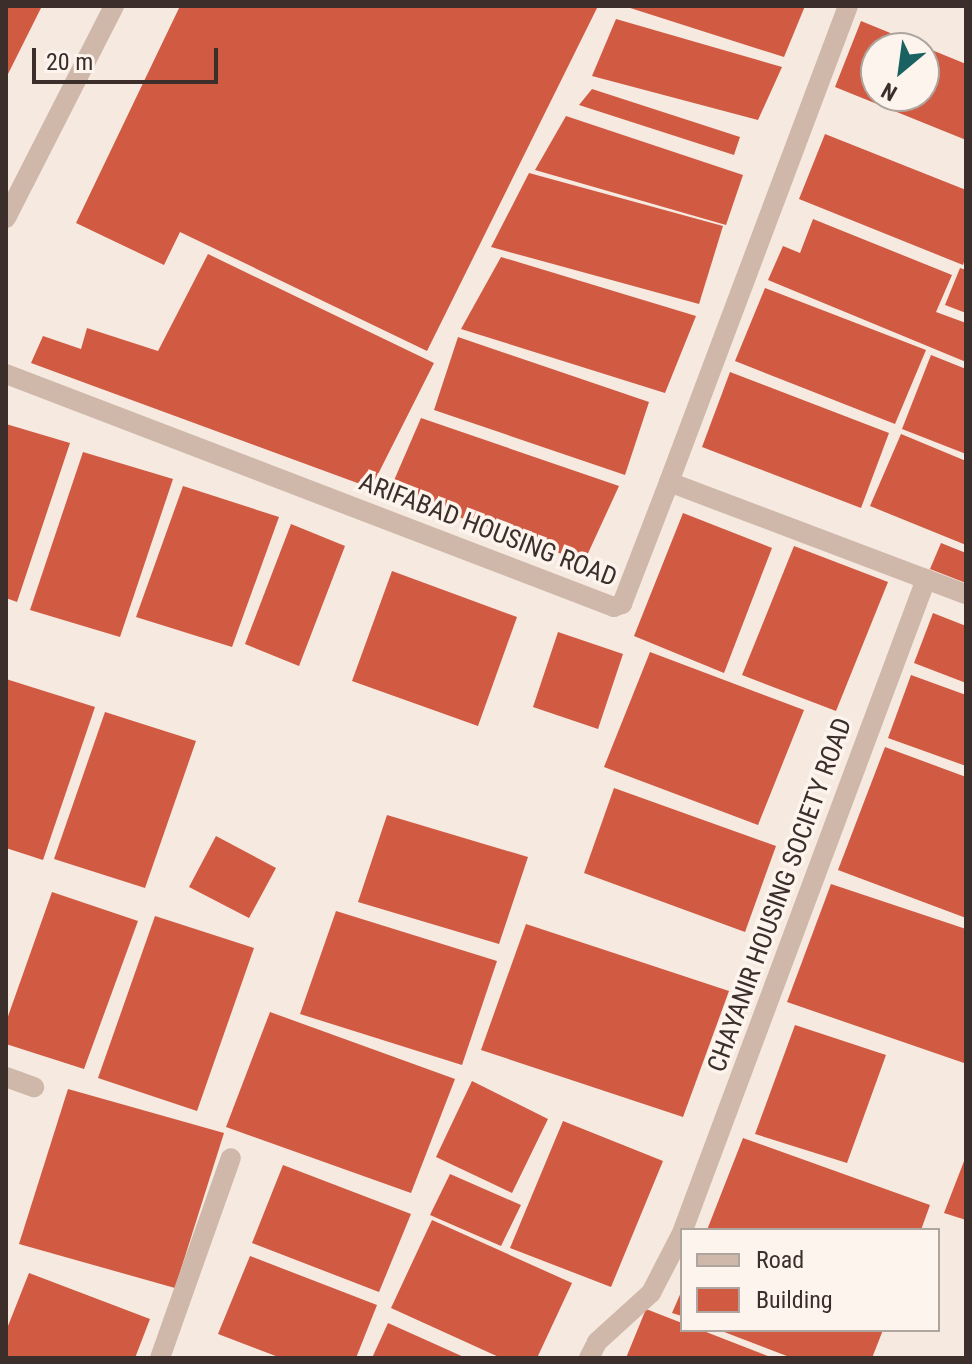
<!DOCTYPE html>
<style>
body{margin:0}
#map{position:relative;width:972px;height:1364px;overflow:hidden;background:#f5e9e0;font-family:"Roboto Condensed",sans-serif}
div>[style]{position:absolute}
[style*='--x']{left:calc(var(--x)*1px);top:calc(var(--y)*1px);width:calc(var(--w)*1px);rotate:calc(var(--a)*1deg)}
.building>*{inset:0;background:#d15a42}
.minor>*{height:20px;margin:-10px;padding:0 10px;transform-origin:10px;border-radius:10px;background:#cfb8aa}
span{translate:-50% -50%;white-space:nowrap;text-align:center;line-height:1.15;-webkit-text-stroke:7px #fcf4ed;paint-order:stroke}
.street-label{font-size:26px;color:#3c2e2a}
.frame{position:absolute;inset:0;border:8px solid #3c2e2a;pointer-events:none}
.legend{position:absolute;left:680px;top:1228px;width:260px;height:104px;box-sizing:border-box;background:#fcf4ed;border:2px solid #afa59f;margin:0;padding:10px 14px;list-style:none;font-size:24px;color:#3c2e2a}
.legend li{display:flex;align-items:center;gap:16px;height:40px}
.legend b{width:40px;border:2px solid #afa59f}
.north{position:absolute;left:860px;top:32px;width:80px;height:80px;box-sizing:border-box;background:#fcf4ed;border:2px solid #afa59f;border-radius:50%;rotate:209deg;font-size:22px;font-weight:700;line-height:32px;text-align:center;color:#3c2e2a}
.north::after{content:'';display:block;margin:auto;width:28px;height:36px;background:#1a6262;clip-path:polygon(50% 0,100% 100%,50% 72%,0 100%)}
.scale{position:absolute;left:32px;top:48px;width:186px;height:36px;box-sizing:border-box;border:4px solid #3c2e2a;border-top:0;padding-left:10px;font-size:24px;line-height:28px;white-space:nowrap;color:#3c2e2a;-webkit-text-stroke:6px #fcf4ed;paint-order:stroke}
</style>
<div id="map">
<div class="building">
<i style="clip-path:polygon(6px 6px,42px 6px,6px 78px)"></i>
<i style="clip-path:polygon(180px 6px,598px 6px,427px 351px,180px 232px,164px 265px,76px 223px)"></i>
<i style="clip-path:polygon(624px 6px,805px 6px,784px 57px)"></i>
<i style="clip-path:polygon(616px 19px,782px 67px,758px 120px,592px 76px)"></i>
<i style="clip-path:polygon(evenodd,861px 21px,966px 64px,966px 140px,835px 87px,861px 21px,876px 48px,924px 48px,924px 96px,876px 96px,876px 48px)"></i>
<i style="clip-path:polygon(592px 89px,740px 137px,734px 155px,579px 105px)"></i>
<i style="clip-path:polygon(566px 116px,743px 175px,726px 225px,535px 170px)"></i>
<i style="clip-path:polygon(825px 134px,966px 190px,966px 256px,963px 265px,799px 199px)"></i>
<i style="clip-path:polygon(529px 173px,723px 226px,699px 304px,491px 247px)"></i>
<i style="clip-path:polygon(813px 219px,952px 275px,936px 312px,966px 323px,966px 362px,768px 280px,783px 246px,800px 253px)"></i>
<i style="clip-path:polygon(208px 254px,434px 363px,371px 488px,31px 363px,43px 336px,81px 349px,87px 328px,158px 351px)"></i>
<i style="clip-path:polygon(501px 257px,696px 316px,665px 393px,461px 329px)"></i>
<i style="clip-path:polygon(960px 268px,966px 270px,966px 313px,945px 305px)"></i>
<i style="clip-path:polygon(765px 288px,926px 350px,895px 424px,735px 361px)"></i>
<i style="clip-path:polygon(458px 337px,649px 402px,625px 475px,434px 410px)"></i>
<i style="clip-path:polygon(931px 355px,966px 369px,966px 454px,902px 429px)"></i>
<i style="clip-path:polygon(730px 372px,889px 433px,861px 508px,702px 447px)"></i>
<i style="clip-path:polygon(421px 418px,619px 486px,584px 562px,389px 492px)"></i>
<i style="clip-path:polygon(6px 424px,70px 443px,17px 602px,6px 598px)"></i>
<i style="clip-path:polygon(901px 434px,966px 461px,966px 545px,870px 506px)"></i>
<i style="clip-path:polygon(83px 452px,173px 479px,120px 637px,30px 610px)"></i>
<i style="clip-path:polygon(183px 486px,279px 517px,232px 647px,136px 617px)"></i>
<i style="clip-path:polygon(683px 513px,772px 548px,724px 673px,634px 636px)"></i>
<i style="clip-path:polygon(291px 524px,345px 546px,299px 666px,245px 644px)"></i>
<i style="clip-path:polygon(941px 543px,966px 553px,966px 583px,930px 569px)"></i>
<i style="clip-path:polygon(794px 546px,888px 582px,836px 711px,742px 675px)"></i>
<i style="clip-path:polygon(392px 571px,517px 617px,478px 726px,352px 681px)"></i>
<i style="clip-path:polygon(933px 613px,966px 626px,966px 683px,914px 663px)"></i>
<i style="clip-path:polygon(558px 632px,623px 654px,598px 729px,533px 707px)"></i>
<i style="clip-path:polygon(650px 652px,804px 710px,758px 825px,604px 767px)"></i>
<i style="clip-path:polygon(911px 675px,966px 695px,966px 766px,888px 738px)"></i>
<i style="clip-path:polygon(6px 679px,95px 707px,43px 860px,6px 848px)"></i>
<i style="clip-path:polygon(105px 712px,196px 741px,145px 888px,54px 859px)"></i>
<i style="clip-path:polygon(885px 747px,966px 777px,966px 918px,838px 870px)"></i>
<i style="clip-path:polygon(614px 788px,776px 846px,745px 932px,584px 873px)"></i>
<i style="clip-path:polygon(387px 815px,528px 857px,499px 944px,358px 902px)"></i>
<i style="clip-path:polygon(216px 836px,276px 868px,249px 918px,189px 887px)"></i>
<i style="clip-path:polygon(831px 884px,966px 929px,964px 1063px,787px 1002px)"></i>
<i style="clip-path:polygon(52px 892px,138px 921px,84px 1069px,6px 1044px,6px 1022px)"></i>
<i style="clip-path:polygon(336px 911px,497px 961px,462px 1065px,300px 1014px)"></i>
<i style="clip-path:polygon(155px 916px,254px 948px,197px 1111px,98px 1078px)"></i>
<i style="clip-path:polygon(526px 924px,729px 991px,683px 1117px,481px 1050px)"></i>
<i style="clip-path:polygon(270px 1012px,455px 1079px,411px 1193px,226px 1127px)"></i>
<i style="clip-path:polygon(795px 1025px,886px 1055px,847px 1163px,755px 1134px)"></i>
<i style="clip-path:polygon(472px 1081px,548px 1119px,512px 1193px,436px 1157px)"></i>
<i style="clip-path:polygon(68px 1089px,224px 1133px,175px 1288px,19px 1244px)"></i>
<i style="clip-path:polygon(563px 1121px,663px 1161px,611px 1287px,510px 1248px)"></i>
<i style="clip-path:polygon(743px 1138px,930px 1205px,921px 1230px,707px 1230px)"></i>
<i style="clip-path:polygon(966px 1156px,966px 1220px,944px 1213px)"></i>
<i style="clip-path:polygon(283px 1165px,411px 1214px,379px 1292px,252px 1243px)"></i>
<i style="clip-path:polygon(450px 1174px,521px 1205px,501px 1246px,430px 1215px)"></i>
<i style="clip-path:polygon(432px 1220px,572px 1283px,537px 1358px,501px 1358px,391px 1308px)"></i>
<i style="clip-path:polygon(250px 1256px,377px 1305px,356px 1358px,281px 1358px,218px 1334px)"></i>
<i style="clip-path:polygon(29px 1273px,150px 1319px,135px 1358px,6px 1358px,6px 1331px)"></i>
<i style="clip-path:polygon(682px 1290px,682px 1316px,672px 1313px)"></i>
<i style="clip-path:polygon(646px 1309px,682px 1323px,682px 1330px,701px 1330px,773px 1358px,626px 1358px)"></i>
<i style="clip-path:polygon(388px 1323px,466px 1358px,372px 1358px)"></i>
<i style="clip-path:polygon(719px 1330px,883px 1330px,872px 1358px,792px 1358px)"></i>
</div>
<div class="minor">
<i style="--x:6;--y:218;--w:238;--a:-63"></i>
<i style="--x:6;--y:374;--w:651;--a:20.97"></i>
<i style="--x:614;--y:607;--w:9;--a:-21"></i>
<i style="--x:622;--y:604;--w:131;--a:-68.9"></i>
<i style="--x:669;--y:482;--w:317;--a:20.7"></i>
<i style="--x:669;--y:482;--w:509;--a:-69.39"></i>
<i style="--x:6;--y:1077;--w:30;--a:20"></i>
<i style="--x:683;--y:1230;--w:695;--a:-69.53"></i>
<i style="--x:160;--y:1358;--w:212;--a:-70.5"></i>
<i style="--x:589;--y:1358;--w:18;--a:-63"></i>
<i style="--x:597;--y:1342;--w:73;--a:-42.2"></i>
<i style="--x:651;--y:1293;--w:68;--a:-62.7"></i>
</div>
<div class="street-label">
<span style="left:488px;top:530px;rotate:21deg">ARIFABAD HOUSING ROAD</span>
<span style="left:780px;top:895px;rotate:-70deg">CHAYANIR HOUSING SOCIETY ROAD</span>
</div>
<div class="frame"></div>
<ul class="legend">
<li><b style="height:10px;background:#cfb8aa"></b>Road</li>
<li><b style="height:22px;background:#d15a42"></b>Building</li>
</ul>
<div class="north">N</div>
<div class="scale">20 m</div>
</div>
